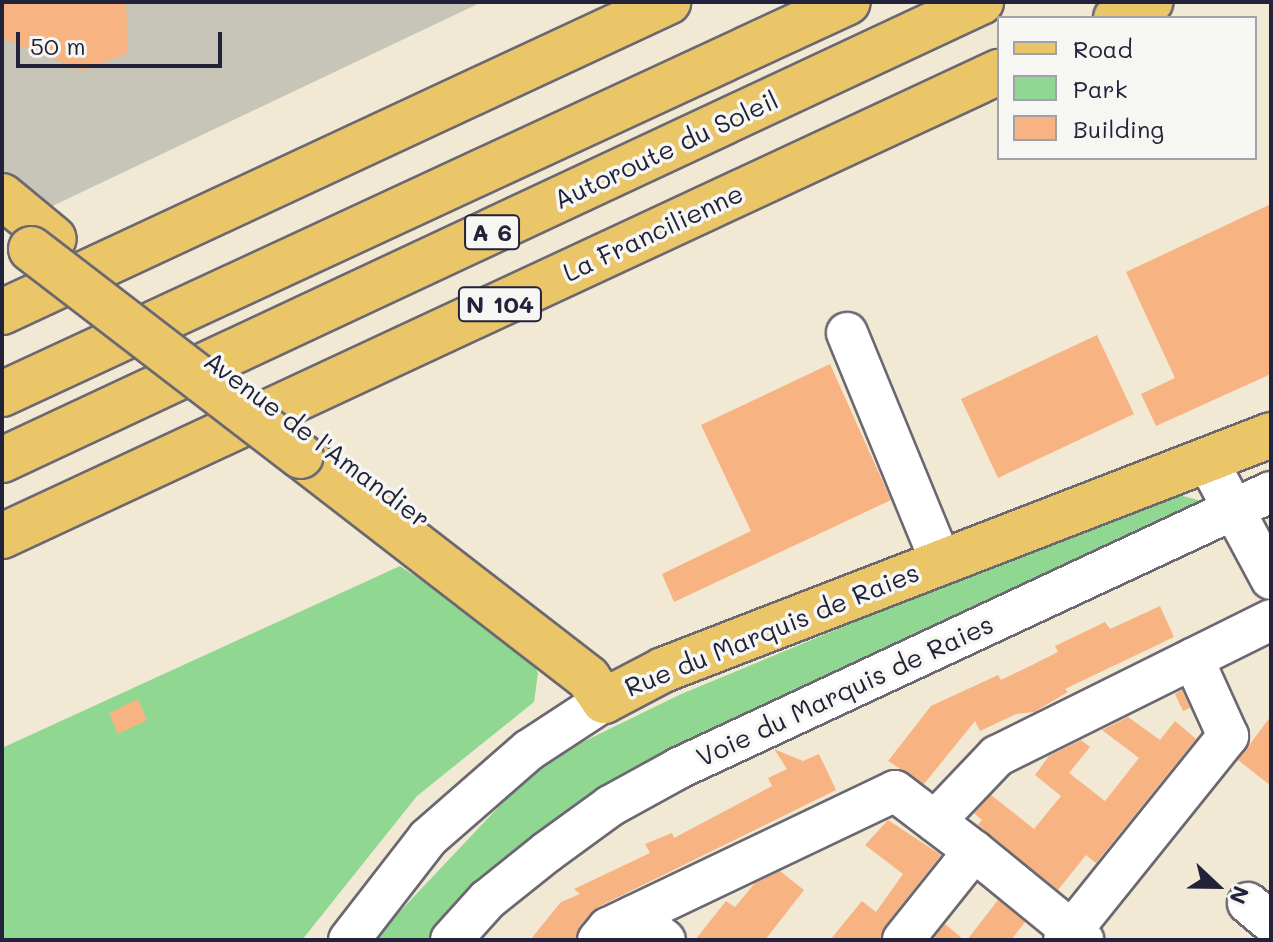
<!DOCTYPE html>
<style>
body{margin:0}
#map{position:relative;width:1273px;height:942px;overflow:hidden;background:#f2e9d5;font-family:Mali,sans-serif}
div>[style]{position:absolute}
[style*='--x']{left:calc(var(--x)*1px);top:calc(var(--y)*1px);width:calc(var(--w)*1px);rotate:calc(var(--a)*1deg)}
.industrial>*{inset:0;background:#c7c5b8}
.green>*{inset:0;background:#90d791}
.building>*{inset:0;background:#f7b381}
.roads{filter:drop-shadow(2px 0 #6b6871) drop-shadow(-2px 0 #6b6871) drop-shadow(0 2px #6b6871) drop-shadow(0 -2px #6b6871)}
.minor>*{height:40px;margin:-20px;padding:0 20px;transform-origin:20px;border-radius:20px;background:#fff}
.major>*{height:44px;margin:-22px;padding:0 22px;transform-origin:22px;border-radius:22px;background:#ebc669}
.highway>*{height:44px;margin:-22px;padding:0 22px;transform-origin:22px;border-radius:22px;background:#ebc669}
.bridges{filter:drop-shadow(2px 0 #6b6871) drop-shadow(-2px 0 #6b6871) drop-shadow(0 2px #6b6871) drop-shadow(0 -2px #6b6871)}
.major-bridge>*{height:44px;margin:-22px;padding:0 22px;transform-origin:22px;border-radius:22px;background:#ebc669}
span{translate:-50% -50%;white-space:nowrap;text-align:center;line-height:1.15;-webkit-text-stroke:7px #f6f6f2;paint-order:stroke}
.shield-label span{padding:2px 6px;background:#f6f6f2;border:2px solid;border-radius:6px;-webkit-text-stroke-width:0}
.shield-label{font-size:24px;color:#22223b;font-weight:700}
.street-label{font-size:26px;color:#22223b}
.frame{position:absolute;inset:0;border:4px solid #22223b;pointer-events:none}
.legend{position:absolute;left:997px;top:16px;width:260px;height:144px;box-sizing:border-box;background:#f6f6f2;border:2px solid #a1a1a9;margin:0;padding:10px 14px;list-style:none;font-size:24px;color:#22223b}
.legend li{display:flex;align-items:center;gap:16px;height:40px}
.legend b{width:40px;border:2px solid #a1a1a9}
.north{position:absolute;left:1177px;top:846px;width:80px;height:80px;-webkit-text-stroke:6px #f6f6f2;paint-order:stroke;rotate:112deg;font-size:22px;font-weight:700;line-height:32px;text-align:center;color:#22223b}
.north::after{content:'';display:block;margin:auto;width:28px;height:36px;background:#22223b;clip-path:polygon(50% 0,100% 100%,50% 72%,0 100%)}
.scale{position:absolute;left:16px;top:32px;width:206px;height:36px;box-sizing:border-box;border:4px solid #22223b;border-top:0;padding-left:10px;font-size:24px;line-height:28px;white-space:nowrap;color:#22223b;-webkit-text-stroke:6px #f6f6f2;paint-order:stroke}
</style>
<div id="map">
<div class="industrial">
<i style="clip-path:polygon(2px 2px,482px 2px,2px 230px)"></i>
</div>
<div class="green">
<i style="clip-path:polygon(1179px 495px,1198px 500px,1201px 507px,494px 874px,430px 940px,373px 940px,540px 763px,679px 695px,1006px 559px)"></i>
<i style="clip-path:polygon(400px 566px,526px 649px,538px 673px,534px 702px,417px 796px,302px 940px,2px 940px,2px 748px)"></i>
</div>
<div class="building">
<i style="clip-path:polygon(2px 2px,126px 2px,128px 53px,83px 71px,2px 38px)"></i>
<i style="clip-path:polygon(1271px 204px,1271px 374px,1156px 426px,1141px 394px,1175px 378px,1126px 272px)"></i>
<i style="clip-path:polygon(1097px 335px,1134px 414px,998px 478px,961px 399px)"></i>
<i style="clip-path:polygon(830px 364px,891px 500px,674px 602px,662px 574px,751px 531px,701px 425px)"></i>
<i style="clip-path:polygon(1160px 606px,1174px 637px,1065px 689px,1068px 692px,1034px 712px,1016px 714px,980px 731px,975px 721px,924px 784px,888px 761px,931px 706px,998px 675px,1001px 680px,1026px 668px,1058px 652px,1055px 646px,1105px 622px,1110px 629px)"></i>
<i style="clip-path:polygon(1182px 690px,1190px 708px,1183px 711px,1175px 694px)"></i>
<i style="clip-path:polygon(138px 699px,147px 720px,118px 734px,109px 713px)"></i>
<i style="clip-path:polygon(1271px 716px,1271px 786px,1238px 760px)"></i>
<i style="clip-path:polygon(1128px 717px,1160px 740px,1175px 721px,1196px 739px,1096px 863px,1086px 855px,1058px 890px,978px 825px,982px 820px,974px 813px,991px 795px,1034px 829px,1061px 796px,1035px 775px,1049px 756px,1081px 740px,1090px 747px,1069px 773px,1105px 801px,1139px 758px,1102px 730px)"></i>
<i style="clip-path:polygon(774px 749px,803px 761px,819px 754px,836px 790px,598px 907px,580px 925px,576px 940px,530px 940px,561px 902px,580px 894px,574px 889px,650px 853px,645px 844px,672px 833px,674px 838px,772px 786px,768px 778px,787px 769px)"></i>
<i style="clip-path:polygon(888px 820px,941px 855px,885px 926px,881px 940px,830px 940px,862px 901px,876px 912px,903px 874px,865px 845px)"></i>
<i style="clip-path:polygon(780px 871px,804px 890px,765px 940px,695px 940px,726px 901px,735px 907px,755px 883px)"></i>
<i style="clip-path:polygon(998px 900px,1025px 922px,1011px 940px,967px 940px)"></i>
<i style="clip-path:polygon(945px 924px,964px 940px,932px 940px)"></i>
</div>
<div class="roads">
<div class="minor">
<i style="--x:847;--y:333;--w:248;--a:67.7"></i>
<i style="--x:1207;--y:460;--w:135;--a:61.7"></i>
<i style="--x:935;--y:821;--w:90;--a:-46.4"></i>
<i style="--x:997;--y:756;--w:306;--a:-26.4"></i>
<i style="--x:974;--y:851;--w:141;--a:39.2"></i>
<i style="--x:1248;--y:903;--w:30;--a:40"></i>
<i style="--x:634;--y:916;--w:39;--a:38"></i>
<i style="--x:349;--y:940;--w:129;--a:-52.2"></i>
<i style="--x:428;--y:838;--w:134;--a:-41.1"></i>
<i style="--x:529;--y:750;--w:90;--a:-33.2"></i>
<i style="--x:451;--y:940;--w:54;--a:-48"></i>
<i style="--x:487;--y:900;--w:77;--a:-38.7"></i>
<i style="--x:547;--y:852;--w:78;--a:-36.1"></i>
<i style="--x:610;--y:806;--w:79;--a:-28.8"></i>
<i style="--x:679;--y:768;--w:653;--a:-25"></i>
<i style="--x:598;--y:940;--w:16;--a:-50"></i>
<i style="--x:608;--y:928;--w:318;--a:-25.5"></i>
<i style="--x:895;--y:791;--w:99;--a:37.2"></i>
<i style="--x:974;--y:851;--w:114;--a:128.6"></i>
<i style="--x:1064;--y:940;--w:262;--a:-51.2"></i>
<i style="--x:1228;--y:736;--w:85;--a:-114.4"></i>
</div>
<div class="major">
<i style="--x:2;--y:196;--w:67;--a:39.6"></i>
<i style="--x:301;--y:456;--w:363;--a:37.7"></i>
<i style="--x:588;--y:678;--w:28;--a:55"></i>
<i style="--x:604;--y:701;--w:67;--a:-27.7"></i>
<i style="--x:663;--y:670;--w:652;--a:-21.13"></i>
</div>
<div class="highway">
<i style="--x:1116;--y:18;--w:38;--a:-25"></i>
<i style="--x:2;--y:312;--w:735;--a:-24.96"></i>
<i style="--x:2;--y:394;--w:932;--a:-24.86"></i>
<i style="--x:2;--y:460;--w:1081;--a:-25.07"></i>
<i style="--x:2;--y:536;--w:1100;--a:-24.96"></i>
</div>
</div>
<div class="bridges">
<div class="major-bridge">
<i style="--x:31;--y:249;--w:340;--a:37.5"></i>
</div>
</div>
<div class="shield-label">
<span style="left:492px;top:232px">A 6</span>
<span style="left:500px;top:304px">N 104</span>
</div>
<div class="street-label">
<span style="left:666px;top:150px;rotate:-25deg">Autoroute du Soleil</span>
<span style="left:653px;top:233px;rotate:-25deg">La Francilienne</span>
<span style="left:317px;top:440px;rotate:37deg">Avenue de l'Amandier</span>
<span style="left:772px;top:630px;rotate:-22deg">Rue du Marquis de Raies</span>
<span style="left:845px;top:691px;rotate:-25deg">Voie du Marquis de Raies</span>
</div>
<div class="frame"></div>
<ul class="legend">
<li><b style="height:10px;background:#ebc669"></b>Road</li>
<li><b style="height:22px;background:#90d791"></b>Park</li>
<li><b style="height:22px;background:#f7b381"></b>Building</li>
</ul>
<div class="north">N</div>
<div class="scale">50 m</div>
</div>
